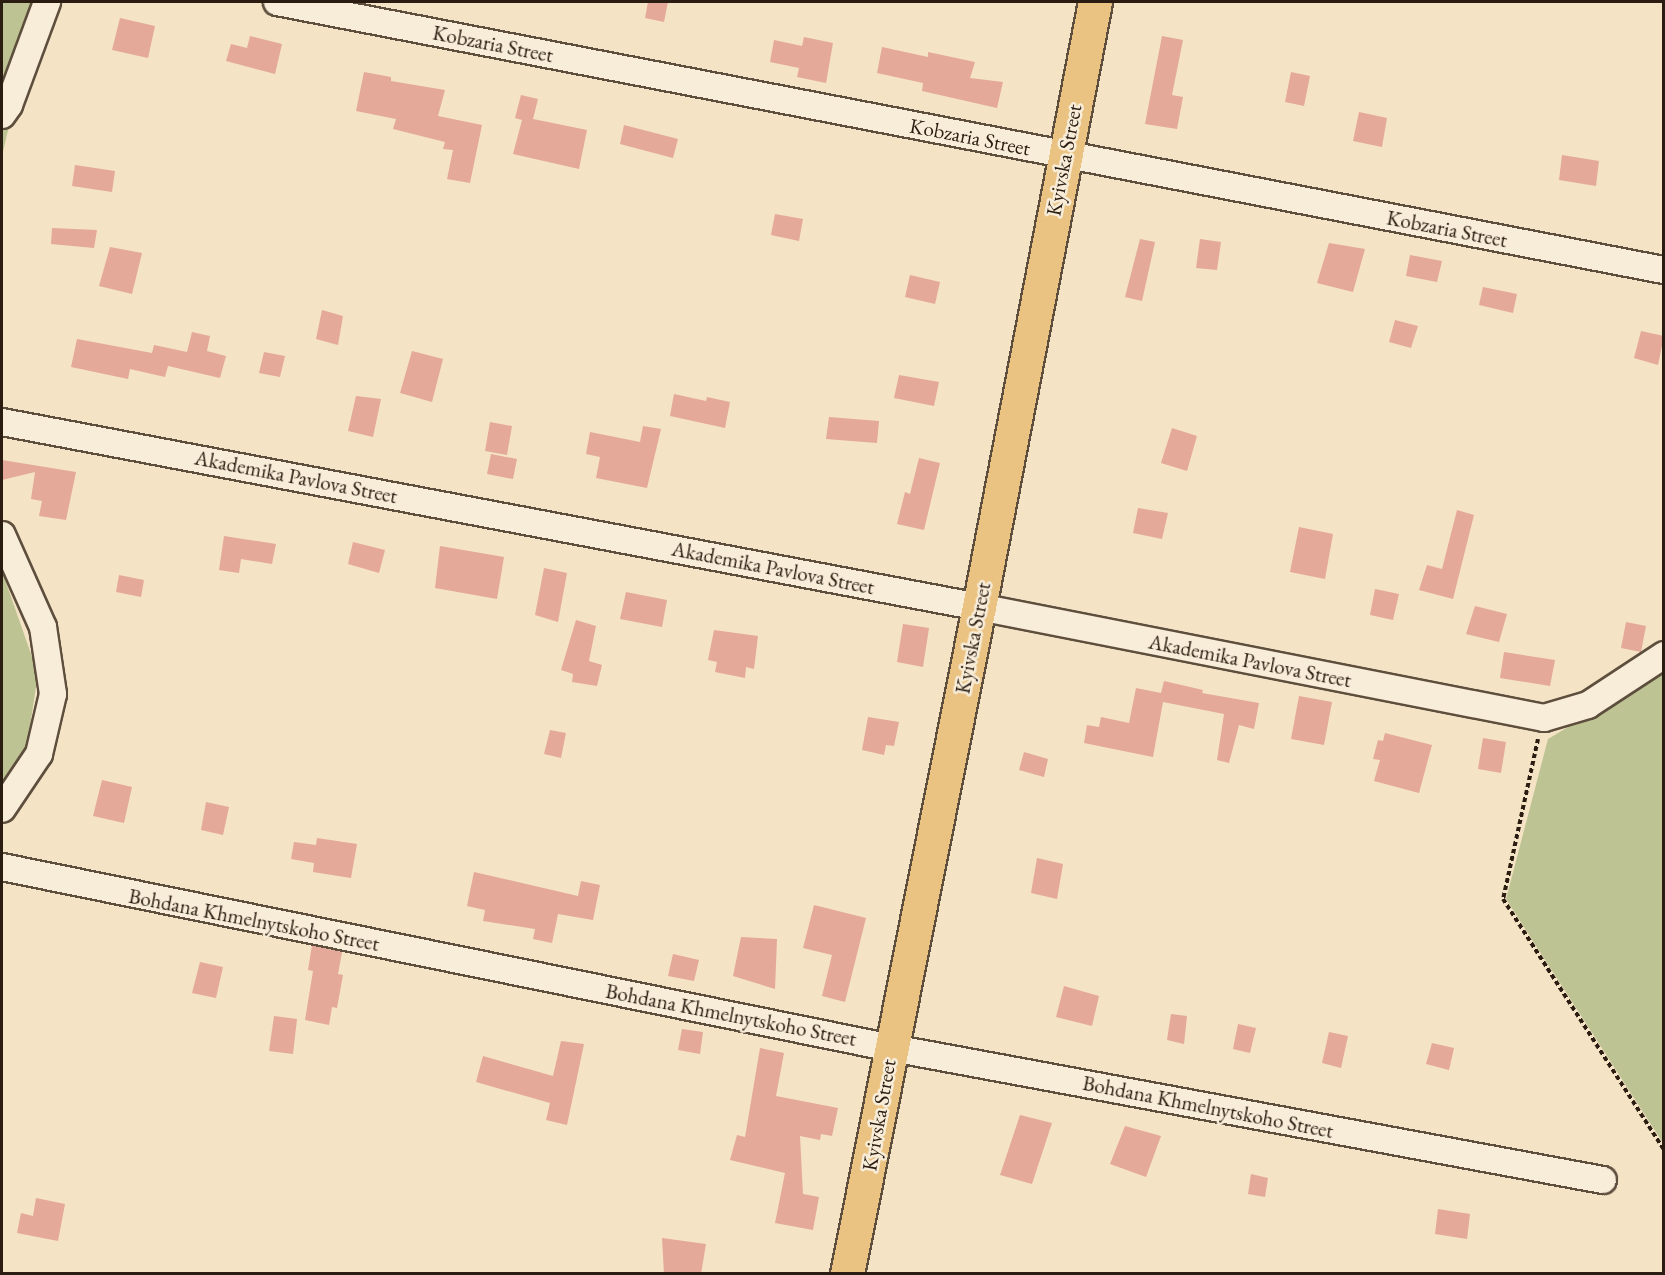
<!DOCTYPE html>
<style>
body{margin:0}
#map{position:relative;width:1665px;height:1275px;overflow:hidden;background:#f5e3c5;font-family:"EB Garamond",serif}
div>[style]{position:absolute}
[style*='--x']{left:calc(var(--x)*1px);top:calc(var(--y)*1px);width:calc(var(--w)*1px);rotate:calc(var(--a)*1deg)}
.green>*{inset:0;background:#bec393}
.building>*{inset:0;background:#e4a999}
.path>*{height:4px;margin-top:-2px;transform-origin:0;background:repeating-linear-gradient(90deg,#2a1c10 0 4.5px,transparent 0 7.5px)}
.roads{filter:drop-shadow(2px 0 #5d4e3d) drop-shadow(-2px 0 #5d4e3d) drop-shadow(0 2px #5d4e3d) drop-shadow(0 -2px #5d4e3d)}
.minor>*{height:26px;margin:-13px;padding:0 13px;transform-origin:13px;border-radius:13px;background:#f8edd9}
.highway>*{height:33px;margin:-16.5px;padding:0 16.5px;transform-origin:16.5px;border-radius:16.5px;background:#eac282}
span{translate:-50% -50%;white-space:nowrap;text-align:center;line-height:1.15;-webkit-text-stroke:5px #f8edd9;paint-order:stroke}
.street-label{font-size:21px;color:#2a1c10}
.frame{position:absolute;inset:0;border:3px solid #2a1c10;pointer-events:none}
</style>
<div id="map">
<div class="green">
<i style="clip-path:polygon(2px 2px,38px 2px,2px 156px)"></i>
<i style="clip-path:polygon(2px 571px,38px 674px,26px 752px,2px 781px)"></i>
<i style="clip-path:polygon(1663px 670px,1663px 1143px,1506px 899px,1548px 739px)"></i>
</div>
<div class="building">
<i style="clip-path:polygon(648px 2px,668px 2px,664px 22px,645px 18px)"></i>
<i style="clip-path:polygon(120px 18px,155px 26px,148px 58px,112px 50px)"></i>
<i style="clip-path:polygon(250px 36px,282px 44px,275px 74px,226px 61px,231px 44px,247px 48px)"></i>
<i style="clip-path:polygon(1162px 36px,1183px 40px,1172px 95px,1183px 97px,1177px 129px,1145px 124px)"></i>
<i style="clip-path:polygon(804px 37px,833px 43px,826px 83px,797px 77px,799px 68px,770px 62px,774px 40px,802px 46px)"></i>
<i style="clip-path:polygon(882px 47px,928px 57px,928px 52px,975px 62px,970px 78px,1003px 82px,997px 108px,922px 91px,923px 83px,877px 73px)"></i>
<i style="clip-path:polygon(364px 72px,391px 77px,391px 81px,445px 90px,438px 116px,482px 125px,470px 183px,447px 179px,453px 150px,443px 149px,445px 142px,393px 129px,396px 119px,356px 111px)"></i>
<i style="clip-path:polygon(1291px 72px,1310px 76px,1304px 106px,1285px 102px)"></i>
<i style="clip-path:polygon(521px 95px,538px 99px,533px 119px,587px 130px,579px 169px,513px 154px,522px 120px,515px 118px)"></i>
<i style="clip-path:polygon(1359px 112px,1387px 118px,1382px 147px,1353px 141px)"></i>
<i style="clip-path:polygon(624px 125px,678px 139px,673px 158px,620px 144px)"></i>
<i style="clip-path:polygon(1562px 155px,1599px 161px,1596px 186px,1559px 180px)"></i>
<i style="clip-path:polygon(75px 165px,115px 171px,112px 192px,72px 186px)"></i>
<i style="clip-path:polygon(775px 214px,803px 219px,799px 241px,771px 235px)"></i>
<i style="clip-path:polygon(52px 228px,97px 230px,94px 248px,51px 244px)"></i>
<i style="clip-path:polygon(1140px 239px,1155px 242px,1142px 301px,1125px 297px)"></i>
<i style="clip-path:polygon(1200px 239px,1221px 242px,1217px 270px,1196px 268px)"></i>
<i style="clip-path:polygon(1329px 243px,1365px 249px,1353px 292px,1317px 283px)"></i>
<i style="clip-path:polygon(110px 247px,142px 253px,132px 294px,99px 286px)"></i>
<i style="clip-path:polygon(1410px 255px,1442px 261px,1437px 282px,1406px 276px)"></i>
<i style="clip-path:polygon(910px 275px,940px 282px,935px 304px,905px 297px)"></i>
<i style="clip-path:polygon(1483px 287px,1517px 294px,1513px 313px,1479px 305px)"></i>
<i style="clip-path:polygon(322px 310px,343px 316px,338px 345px,316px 339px)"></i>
<i style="clip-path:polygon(1395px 320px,1418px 326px,1411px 348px,1389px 342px)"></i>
<i style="clip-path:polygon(1641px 331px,1664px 336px,1658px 365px,1634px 358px)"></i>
<i style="clip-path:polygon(192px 332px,210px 336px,207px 351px,226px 356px,220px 378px,168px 366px,165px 377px,130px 369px,128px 379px,71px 367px,77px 339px,152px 353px,154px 345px,187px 352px)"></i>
<i style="clip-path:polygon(412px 351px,443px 359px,432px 402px,400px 393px)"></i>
<i style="clip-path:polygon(264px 352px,285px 356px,280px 377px,259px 373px)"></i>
<i style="clip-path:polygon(899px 375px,939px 382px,934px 406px,894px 398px)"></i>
<i style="clip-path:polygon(674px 394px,706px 401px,707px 397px,730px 402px,725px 428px,670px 416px)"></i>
<i style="clip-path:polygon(356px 396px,381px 399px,373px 437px,348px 431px)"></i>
<i style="clip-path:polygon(829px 417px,879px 421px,877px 443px,826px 439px)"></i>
<i style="clip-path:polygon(490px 422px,512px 426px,507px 455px,485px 451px)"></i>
<i style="clip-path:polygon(643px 426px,661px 429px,647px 488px,596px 478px,600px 457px,586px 454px,590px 432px,640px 442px)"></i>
<i style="clip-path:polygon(1172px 428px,1197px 436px,1187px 471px,1161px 463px)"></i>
<i style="clip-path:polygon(491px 454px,517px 459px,513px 479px,487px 474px)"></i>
<i style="clip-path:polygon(919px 458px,940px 463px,924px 530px,897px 524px,905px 492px,910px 494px)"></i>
<i style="clip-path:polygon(2px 460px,76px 472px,66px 520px,39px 516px,42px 501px,31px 499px,35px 472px,2px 480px)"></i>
<i style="clip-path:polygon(1138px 508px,1168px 513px,1162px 539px,1133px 533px)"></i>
<i style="clip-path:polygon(1457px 510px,1474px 515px,1453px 599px,1419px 590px,1427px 565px,1442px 569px)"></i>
<i style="clip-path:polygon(1299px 527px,1333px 534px,1325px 579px,1290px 572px)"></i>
<i style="clip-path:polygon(224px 536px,276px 544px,272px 564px,241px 559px,239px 573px,219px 570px)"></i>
<i style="clip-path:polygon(353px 542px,385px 550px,379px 573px,348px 564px)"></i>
<i style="clip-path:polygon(440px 546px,504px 557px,497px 599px,435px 588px)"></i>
<i style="clip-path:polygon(544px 568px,567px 573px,558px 622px,535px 615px)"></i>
<i style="clip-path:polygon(119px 575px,144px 580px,141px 597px,116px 592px)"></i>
<i style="clip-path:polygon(1375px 589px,1399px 594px,1393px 620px,1370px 615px)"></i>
<i style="clip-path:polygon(626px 592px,667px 600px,662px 627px,620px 619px)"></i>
<i style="clip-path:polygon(1475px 606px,1507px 614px,1499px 642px,1466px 634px)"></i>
<i style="clip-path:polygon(576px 620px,596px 626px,589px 661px,602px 665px,597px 686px,572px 682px,573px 674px,561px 670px)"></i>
<i style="clip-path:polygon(1626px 622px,1646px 626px,1641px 652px,1621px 648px)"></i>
<i style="clip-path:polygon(903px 624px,929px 628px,923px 667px,897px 662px)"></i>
<i style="clip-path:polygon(714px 630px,758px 636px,754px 669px,746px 667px,745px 678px,715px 672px,717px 662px,708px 660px)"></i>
<i style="clip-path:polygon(1504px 652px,1555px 660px,1550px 686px,1500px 678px)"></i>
<i style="clip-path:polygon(1164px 681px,1203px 690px,1202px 693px,1259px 703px,1254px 729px,1239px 725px,1229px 763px,1217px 760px,1224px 714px,1163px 702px,1153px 757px,1084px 743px,1087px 725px,1099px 727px,1101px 717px,1129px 723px,1136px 688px,1161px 693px)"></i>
<i style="clip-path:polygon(1299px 696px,1332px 702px,1324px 745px,1291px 739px)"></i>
<i style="clip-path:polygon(868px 717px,899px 722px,894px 746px,886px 745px,884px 755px,862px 750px)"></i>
<i style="clip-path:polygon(550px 730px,566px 733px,561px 758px,544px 754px)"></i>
<i style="clip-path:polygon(1385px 733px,1432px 745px,1419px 793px,1374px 781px,1380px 760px,1373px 759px,1378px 740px,1383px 741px)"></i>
<i style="clip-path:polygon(1483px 738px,1506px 742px,1501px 773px,1478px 769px)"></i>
<i style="clip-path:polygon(1024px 752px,1048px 759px,1044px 777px,1019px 770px)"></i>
<i style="clip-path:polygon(102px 780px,132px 787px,124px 823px,93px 816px)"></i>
<i style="clip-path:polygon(206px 802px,229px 807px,223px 835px,201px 830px)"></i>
<i style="clip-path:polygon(317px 838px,357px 844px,351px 878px,313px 872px,314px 863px,291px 859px,294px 842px,316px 845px)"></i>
<i style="clip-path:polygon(1037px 858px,1063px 864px,1057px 899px,1031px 893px)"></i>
<i style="clip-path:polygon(474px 872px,578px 896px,581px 881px,600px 885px,593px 920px,558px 914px,552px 943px,533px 939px,535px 929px,483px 921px,485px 910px,467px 906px)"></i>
<i style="clip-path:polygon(814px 905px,866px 918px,845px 1002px,822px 996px,832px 955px,803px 948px)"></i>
<i style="clip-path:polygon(741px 937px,777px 939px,775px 989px,733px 976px)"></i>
<i style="clip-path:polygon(312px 945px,342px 952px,338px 974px,343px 975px,337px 1008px,332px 1007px,329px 1025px,305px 1020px,313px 971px,308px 970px)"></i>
<i style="clip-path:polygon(673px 954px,699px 960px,694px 981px,668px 976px)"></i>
<i style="clip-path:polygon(200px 962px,223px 967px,216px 998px,192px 993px)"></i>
<i style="clip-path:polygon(1064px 986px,1099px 996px,1092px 1026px,1056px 1017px)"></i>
<i style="clip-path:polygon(1171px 1014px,1187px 1016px,1184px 1044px,1167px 1040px)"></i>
<i style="clip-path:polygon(274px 1016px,297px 1019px,293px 1054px,269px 1051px)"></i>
<i style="clip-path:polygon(1238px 1024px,1256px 1028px,1250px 1053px,1233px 1049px)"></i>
<i style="clip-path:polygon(682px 1029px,703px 1032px,700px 1054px,678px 1050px)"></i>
<i style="clip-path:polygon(1329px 1032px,1348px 1036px,1341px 1068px,1322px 1063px)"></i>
<i style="clip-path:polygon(561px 1041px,584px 1044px,567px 1125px,546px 1120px,550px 1103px,476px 1082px,483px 1056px,553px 1076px)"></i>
<i style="clip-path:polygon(1432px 1043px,1454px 1048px,1449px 1070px,1426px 1064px)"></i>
<i style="clip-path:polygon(760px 1048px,784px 1053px,776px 1096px,838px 1108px,832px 1136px,821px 1134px,820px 1140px,800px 1136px,803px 1194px,819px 1197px,813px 1230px,775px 1223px,785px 1173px,730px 1160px,737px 1135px,745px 1137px)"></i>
<i style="clip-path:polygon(1020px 1115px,1052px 1123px,1032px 1184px,1000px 1175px)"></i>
<i style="clip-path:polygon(1125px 1126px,1161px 1136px,1146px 1177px,1110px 1164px)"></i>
<i style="clip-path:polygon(1251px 1174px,1268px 1178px,1265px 1197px,1248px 1194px)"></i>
<i style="clip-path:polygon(36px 1198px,65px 1204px,58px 1241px,17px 1233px,21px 1213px,33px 1216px)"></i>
<i style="clip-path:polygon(1438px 1209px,1470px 1214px,1467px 1239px,1435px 1234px)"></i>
<i style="clip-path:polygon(662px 1238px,706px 1244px,701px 1274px,664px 1274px)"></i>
</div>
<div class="path">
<i style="--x:1538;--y:739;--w:164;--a:102.3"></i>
<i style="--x:1503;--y:899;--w:298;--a:57.3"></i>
</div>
<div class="roads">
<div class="minor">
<i style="--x:277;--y:2;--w:1413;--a:10.94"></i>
<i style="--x:2;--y:115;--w:12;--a:-55"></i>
<i style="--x:9;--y:105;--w:110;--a:-69.7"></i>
<i style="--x:2;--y:422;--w:994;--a:10.72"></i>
<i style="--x:979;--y:607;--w:576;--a:11.11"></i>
<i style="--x:1544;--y:718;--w:46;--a:-16.5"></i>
<i style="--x:1588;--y:705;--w:91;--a:-33.3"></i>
<i style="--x:2;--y:535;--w:101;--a:66"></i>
<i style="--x:43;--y:627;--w:68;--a:81.5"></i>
<i style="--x:53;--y:694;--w:62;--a:103.1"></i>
<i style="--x:39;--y:754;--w:66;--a:123.9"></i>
<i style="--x:2;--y:867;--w:908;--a:11.5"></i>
<i style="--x:892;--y:1048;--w:723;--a:10.52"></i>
</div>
<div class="highway">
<i style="--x:847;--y:1274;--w:680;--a:-78.81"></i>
<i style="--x:979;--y:607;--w:616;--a:-79.15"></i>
</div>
</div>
<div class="street-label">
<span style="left:493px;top:44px;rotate:11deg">Kobzaria Street</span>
<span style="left:970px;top:137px;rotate:11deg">Kobzaria Street</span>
<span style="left:1064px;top:160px;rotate:-79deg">Kyivska Street</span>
<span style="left:1447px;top:229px;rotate:11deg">Kobzaria Street</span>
<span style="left:296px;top:477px;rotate:11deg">Akademika Pavlova Street</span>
<span style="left:773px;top:568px;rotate:11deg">Akademika Pavlova Street</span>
<span style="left:973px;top:638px;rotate:-79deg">Kyivska Street</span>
<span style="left:1250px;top:661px;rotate:11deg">Akademika Pavlova Street</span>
<span style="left:254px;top:920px;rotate:11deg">Bohdana Khmelnytskoho Street</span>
<span style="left:731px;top:1015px;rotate:11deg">Bohdana Khmelnytskoho Street</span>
<span style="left:1208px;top:1107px;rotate:11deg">Bohdana Khmelnytskoho Street</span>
<span style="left:879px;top:1115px;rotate:-80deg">Kyivska Street</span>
</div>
<div class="frame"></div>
</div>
